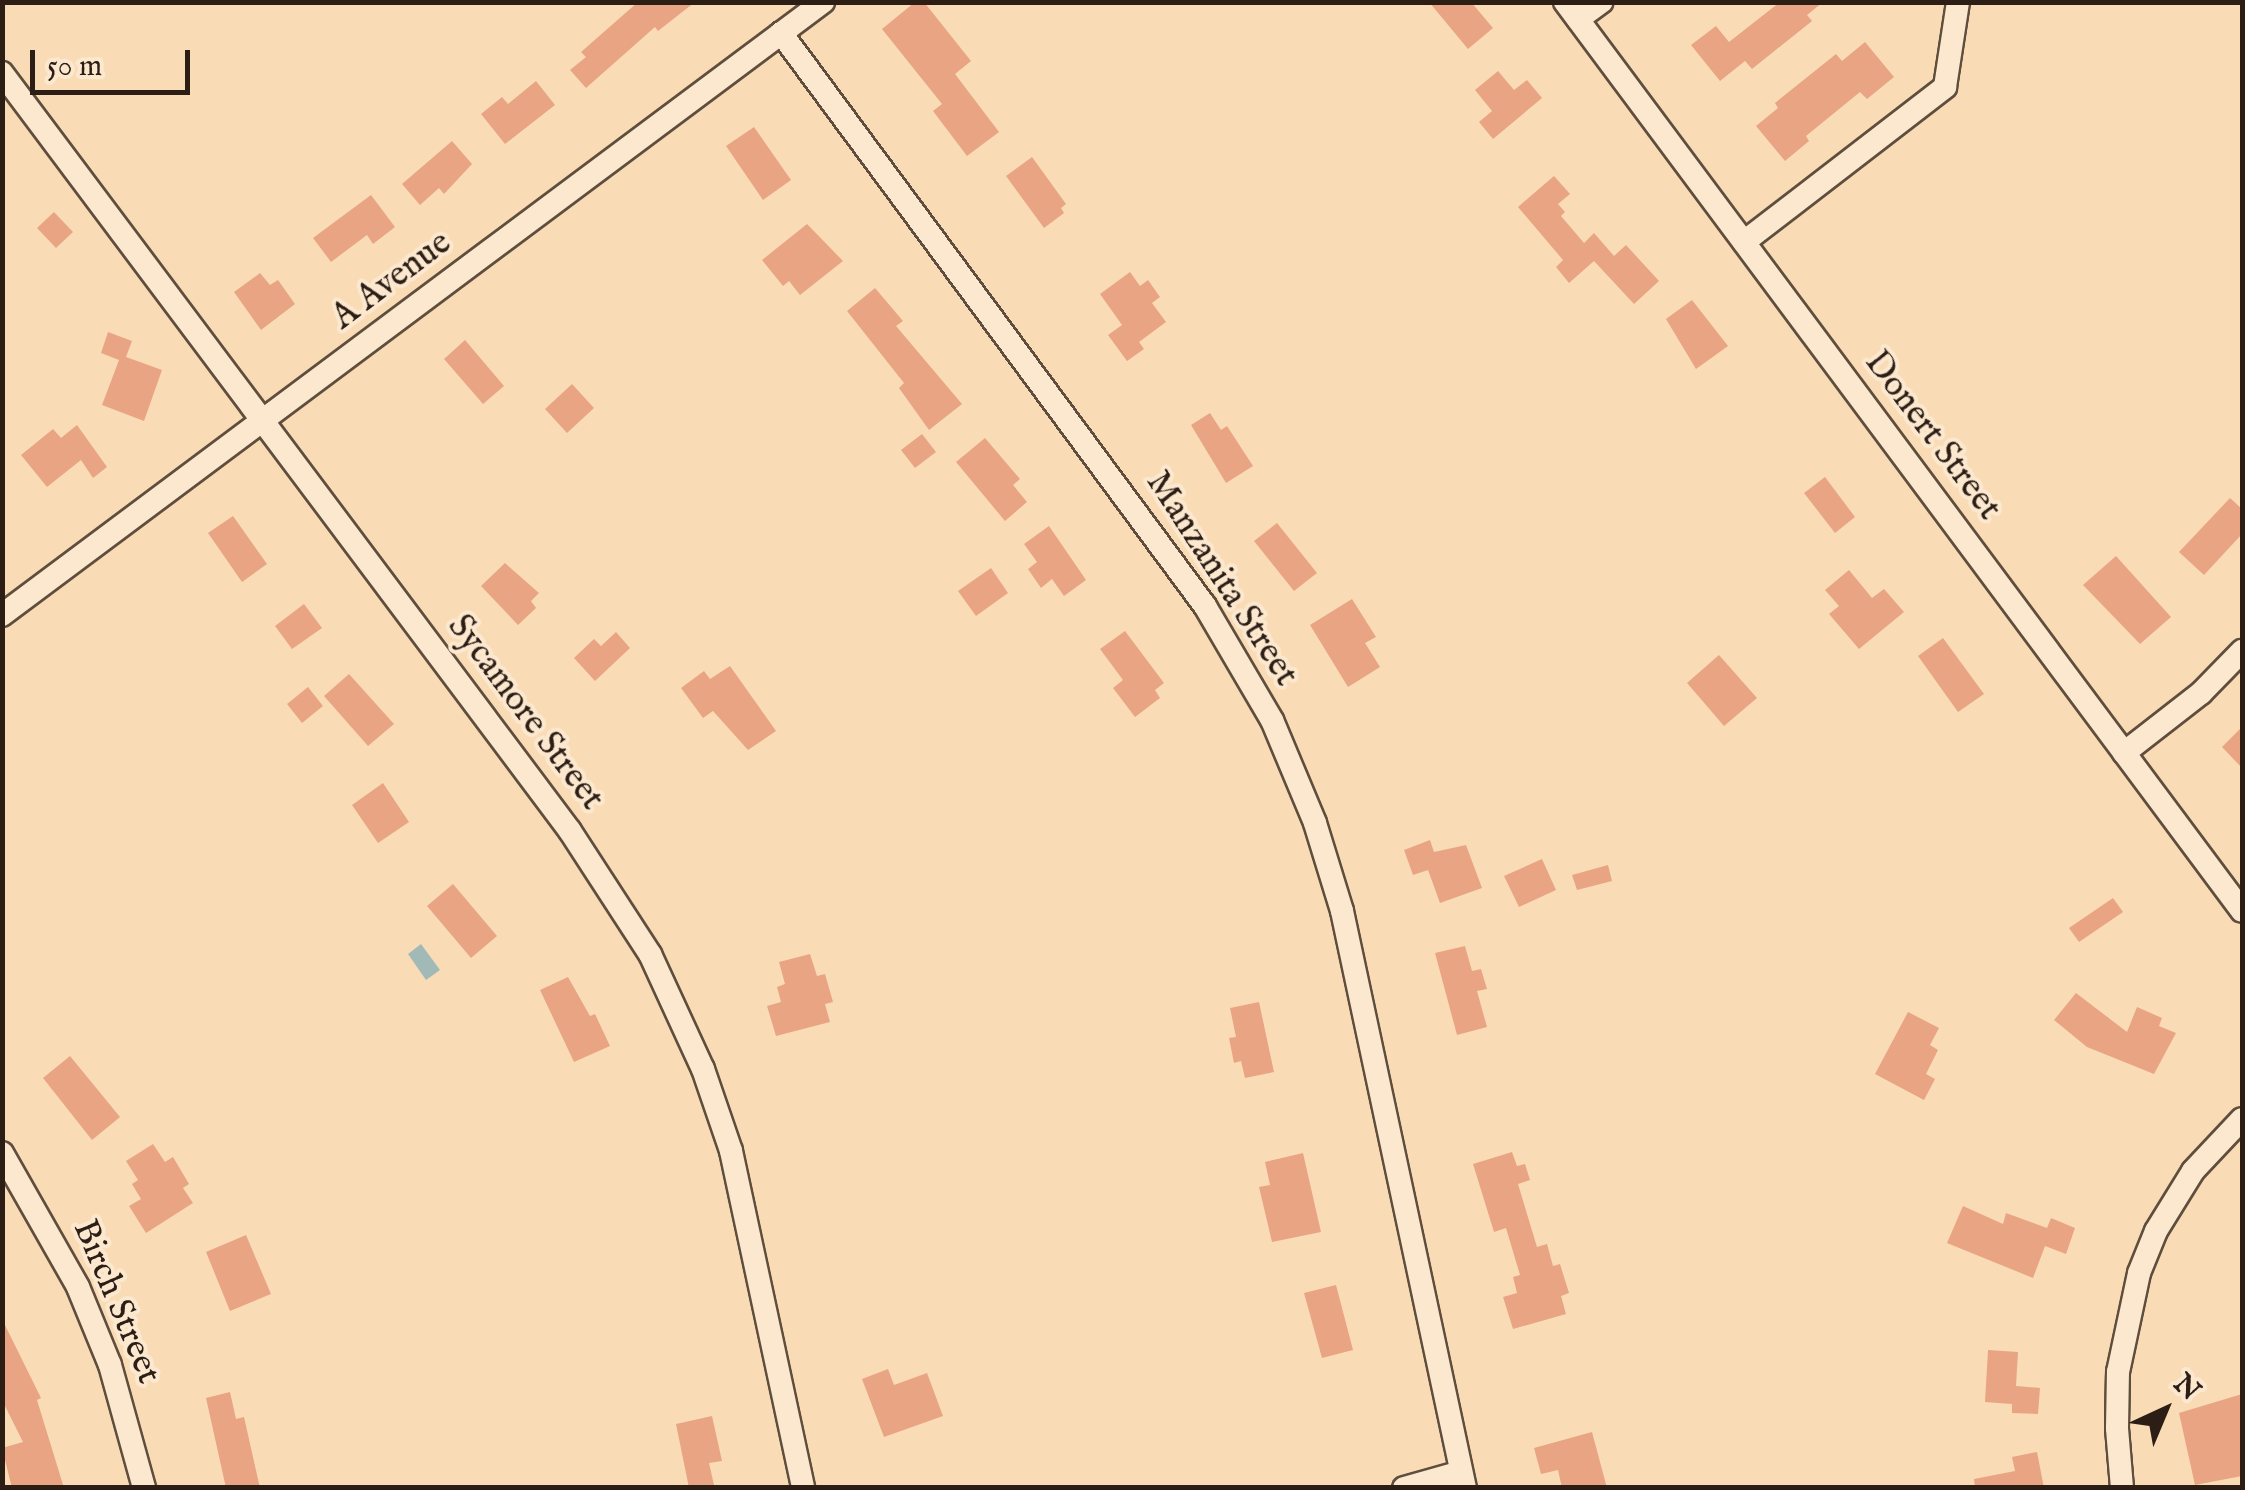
<!DOCTYPE html>
<style>
body{margin:0}
#map{position:relative;width:2245px;height:1490px;overflow:hidden;background:#f9dcb5;font-family:"IM FELL English",serif}
div>[style]{position:absolute}
[style*='--x']{left:calc(var(--x)*1px);top:calc(var(--y)*1px);width:calc(var(--w)*1px);rotate:calc(var(--a)*1deg)}
.water>*{inset:0;background:#a1b9b7}
.building>*{inset:0;background:#e9a484}
.roads{filter:drop-shadow(2px 0 #5f4e3d) drop-shadow(-2px 0 #5f4e3d) drop-shadow(0 2px #5f4e3d) drop-shadow(0 -2px #5f4e3d)}
.minor>*{height:22px;margin:-11px;padding:0 11px;transform-origin:11px;border-radius:11px;background:#fbe8cf}
span{translate:-50% -50%;white-space:nowrap;text-align:center;line-height:1.15;-webkit-text-stroke:8px #fbe8cf;paint-order:stroke}
.street-label{font-size:35px;color:#2c1e15}
.frame{position:absolute;inset:0;border:5px solid #2c1e15;pointer-events:none}
.north{position:absolute;left:2115px;top:1360px;width:100px;height:100px;-webkit-text-stroke:8px #fbe8cf;paint-order:stroke;rotate:44deg;font-size:28px;font-weight:700;line-height:40px;text-align:center;color:#2c1e15}
.north::after{content:'';display:block;margin:auto;width:35px;height:45px;background:#2c1e15;clip-path:polygon(50% 0,100% 100%,50% 72%,0 100%)}
.scale{position:absolute;left:30px;top:50px;width:160px;height:45px;box-sizing:border-box;border:5px solid #2c1e15;border-top:0;padding-left:12px;font-size:30px;line-height:35px;white-space:nowrap;color:#2c1e15;-webkit-text-stroke:8px #fbe8cf;paint-order:stroke}
</style>
<div id="map">
<div class="water">
<i style="clip-path:polygon(421px 944px,440px 970px,426px 980px,408px 954px)"></i>
</div>
<div class="building">
<i style="clip-path:polygon(638px 2px,695px 2px,658px 31px,655px 27px,586px 88px,570px 70px,586px 57px,581px 52px)"></i>
<i style="clip-path:polygon(915px 2px,924px 2px,971px 61px,955px 74px,999px 132px,967px 156px,933px 111px,942px 104px,882px 29px)"></i>
<i style="clip-path:polygon(1429px 2px,1471px 2px,1493px 28px,1468px 49px)"></i>
<i style="clip-path:polygon(1780px 2px,1823px 2px,1807px 15px,1812px 21px,1752px 69px,1745px 61px,1720px 81px,1691px 45px,1716px 26px,1729px 42px)"></i>
<i style="clip-path:polygon(1865px 42px,1894px 77px,1867px 99px,1860px 92px,1806px 136px,1809px 141px,1785px 161px,1756px 126px,1778px 108px,1775px 103px,1836px 54px,1842px 61px)"></i>
<i style="clip-path:polygon(1498px 71px,1514px 90px,1527px 80px,1542px 98px,1493px 139px,1479px 122px,1492px 111px,1475px 90px)"></i>
<i style="clip-path:polygon(536px 81px,555px 105px,505px 144px,481px 114px,502px 97px,508px 104px)"></i>
<i style="clip-path:polygon(754px 127px,791px 180px,763px 200px,726px 146px)"></i>
<i style="clip-path:polygon(452px 141px,472px 164px,444px 194px,439px 188px,420px 205px,402px 184px)"></i>
<i style="clip-path:polygon(1032px 157px,1066px 204px,1061px 208px,1064px 213px,1044px 228px,1006px 176px)"></i>
<i style="clip-path:polygon(1554px 176px,1570px 194px,1558px 204px,1565px 212px,1561px 216px,1584px 243px,1594px 233px,1614px 256px,1626px 245px,1659px 281px,1634px 304px,1594px 261px,1569px 283px,1556px 267px,1563px 260px,1518px 207px)"></i>
<i style="clip-path:polygon(371px 195px,395px 227px,373px 244px,367px 235px,331px 262px,313px 238px)"></i>
<i style="clip-path:polygon(54px 212px,73px 232px,56px 248px,37px 228px)"></i>
<i style="clip-path:polygon(807px 224px,843px 261px,800px 295px,789px 281px,783px 286px,762px 260px)"></i>
<i style="clip-path:polygon(1130px 272px,1140px 286px,1148px 280px,1160px 297px,1152px 303px,1166px 322px,1139px 342px,1144px 349px,1127px 361px,1108px 335px,1122px 325px,1100px 294px)"></i>
<i style="clip-path:polygon(260px 273px,270px 285px,278px 280px,295px 304px,261px 330px,234px 292px)"></i>
<i style="clip-path:polygon(875px 288px,903px 321px,896px 326px,962px 404px,929px 430px,899px 388px,904px 383px,847px 311px)"></i>
<i style="clip-path:polygon(1692px 300px,1728px 346px,1696px 369px,1666px 319px)"></i>
<i style="clip-path:polygon(108px 332px,132px 341px,126px 357px,162px 370px,144px 421px,102px 405px,119px 360px,101px 353px)"></i>
<i style="clip-path:polygon(465px 340px,504px 386px,483px 404px,444px 359px)"></i>
<i style="clip-path:polygon(572px 384px,594px 408px,567px 433px,545px 409px)"></i>
<i style="clip-path:polygon(1210px 413px,1221px 430px,1227px 426px,1253px 466px,1226px 483px,1191px 425px)"></i>
<i style="clip-path:polygon(77px 425px,107px 467px,93px 478px,81px 460px,47px 487px,21px 455px,53px 429px,61px 438px)"></i>
<i style="clip-path:polygon(922px 434px,936px 452px,915px 468px,901px 450px)"></i>
<i style="clip-path:polygon(985px 438px,1020px 479px,1013px 485px,1027px 502px,1005px 521px,956px 462px)"></i>
<i style="clip-path:polygon(1825px 477px,1855px 517px,1835px 533px,1804px 493px)"></i>
<i style="clip-path:polygon(2230px 498px,2242px 509px,2242px 534px,2204px 575px,2179px 552px)"></i>
<i style="clip-path:polygon(233px 516px,267px 564px,242px 582px,208px 533px)"></i>
<i style="clip-path:polygon(1277px 523px,1317px 573px,1294px 591px,1254px 541px)"></i>
<i style="clip-path:polygon(1049px 526px,1086px 580px,1064px 596px,1052px 579px,1041px 588px,1028px 569px,1037px 562px,1024px 544px)"></i>
<i style="clip-path:polygon(2116px 556px,2171px 617px,2140px 644px,2083px 585px)"></i>
<i style="clip-path:polygon(505px 563px,539px 593px,531px 601px,536px 608px,518px 625px,481px 586px)"></i>
<i style="clip-path:polygon(991px 568px,1008px 593px,976px 616px,958px 591px)"></i>
<i style="clip-path:polygon(1849px 570px,1872px 598px,1884px 589px,1904px 612px,1859px 649px,1829px 614px,1839px 606px,1825px 590px)"></i>
<i style="clip-path:polygon(1352px 599px,1376px 637px,1365px 643px,1380px 667px,1348px 687px,1310px 625px)"></i>
<i style="clip-path:polygon(304px 604px,322px 628px,292px 649px,275px 626px)"></i>
<i style="clip-path:polygon(1125px 631px,1164px 683px,1155px 690px,1160px 698px,1135px 717px,1113px 688px,1123px 680px,1100px 649px)"></i>
<i style="clip-path:polygon(616px 632px,630px 648px,595px 681px,574px 658px,594px 639px,601px 646px)"></i>
<i style="clip-path:polygon(1943px 638px,1984px 694px,1958px 712px,1918px 656px)"></i>
<i style="clip-path:polygon(1719px 655px,1757px 698px,1724px 726px,1687px 683px)"></i>
<i style="clip-path:polygon(730px 666px,776px 731px,748px 750px,713px 711px,703px 718px,681px 688px,704px 671px,710px 679px)"></i>
<i style="clip-path:polygon(349px 674px,394px 724px,368px 746px,324px 696px)"></i>
<i style="clip-path:polygon(308px 687px,323px 706px,302px 723px,287px 704px)"></i>
<i style="clip-path:polygon(2242px 727px,2242px 768px,2222px 747px)"></i>
<i style="clip-path:polygon(383px 783px,409px 822px,378px 843px,352px 805px)"></i>
<i style="clip-path:polygon(1430px 840px,1434px 852px,1466px 845px,1482px 888px,1440px 903px,1428px 870px,1413px 875px,1404px 850px)"></i>
<i style="clip-path:polygon(1542px 859px,1556px 890px,1519px 907px,1504px 876px)"></i>
<i style="clip-path:polygon(1608px 865px,1612px 881px,1577px 890px,1572px 875px)"></i>
<i style="clip-path:polygon(453px 884px,497px 936px,471px 958px,427px 906px)"></i>
<i style="clip-path:polygon(2113px 898px,2123px 912px,2079px 942px,2069px 928px)"></i>
<i style="clip-path:polygon(1465px 946px,1472px 971px,1481px 969px,1487px 989px,1477px 991px,1487px 1027px,1457px 1035px,1435px 953px)"></i>
<i style="clip-path:polygon(810px 954px,817px 976px,825px 974px,833px 1002px,825px 1004px,830px 1022px,776px 1036px,767px 1006px,781px 1002px,777px 987px,785px 984px,779px 962px)"></i>
<i style="clip-path:polygon(568px 977px,590px 1016px,595px 1014px,610px 1046px,574px 1062px,540px 990px)"></i>
<i style="clip-path:polygon(2076px 993px,2127px 1032px,2137px 1007px,2162px 1018px,2159px 1026px,2176px 1033px,2154px 1074px,2087px 1047px,2054px 1020px)"></i>
<i style="clip-path:polygon(1259px 1002px,1274px 1072px,1245px 1078px,1241px 1061px,1234px 1063px,1229px 1038px,1236px 1037px,1230px 1008px)"></i>
<i style="clip-path:polygon(1908px 1012px,1939px 1028px,1930px 1045px,1938px 1050px,1926px 1074px,1935px 1079px,1924px 1100px,1875px 1074px)"></i>
<i style="clip-path:polygon(70px 1056px,120px 1117px,92px 1140px,43px 1078px)"></i>
<i style="clip-path:polygon(153px 1144px,165px 1162px,173px 1157px,189px 1184px,183px 1188px,193px 1203px,146px 1233px,129px 1206px,141px 1199px,132px 1184px,138px 1180px,126px 1161px)"></i>
<i style="clip-path:polygon(1512px 1152px,1517px 1166px,1525px 1164px,1530px 1180px,1518px 1184px,1537px 1247px,1547px 1244px,1553px 1266px,1560px 1264px,1569px 1293px,1561px 1296px,1566px 1314px,1513px 1329px,1503px 1297px,1517px 1293px,1513px 1277px,1520px 1275px,1506px 1228px,1494px 1232px,1473px 1164px)"></i>
<i style="clip-path:polygon(1303px 1153px,1321px 1232px,1272px 1242px,1259px 1187px,1270px 1185px,1265px 1162px)"></i>
<i style="clip-path:polygon(1963px 1206px,2003px 1224px,2006px 1213px,2047px 1228px,2051px 1218px,2075px 1228px,2066px 1254px,2045px 1246px,2033px 1278px,1947px 1243px)"></i>
<i style="clip-path:polygon(246px 1235px,271px 1294px,230px 1311px,206px 1252px)"></i>
<i style="clip-path:polygon(1336px 1285px,1353px 1350px,1322px 1358px,1304px 1293px)"></i>
<i style="clip-path:polygon(2px 1319px,41px 1398px,37px 1400px,64px 1488px,12px 1488px,2px 1448px,23px 1442px,2px 1400px)"></i>
<i style="clip-path:polygon(1988px 1350px,2018px 1352px,2016px 1386px,2040px 1388px,2038px 1414px,2012px 1413px,2012px 1404px,1985px 1402px)"></i>
<i style="clip-path:polygon(888px 1369px,894px 1385px,927px 1373px,943px 1416px,884px 1437px,862px 1379px)"></i>
<i style="clip-path:polygon(230px 1392px,236px 1419px,244px 1417px,260px 1488px,226px 1488px,206px 1398px)"></i>
<i style="clip-path:polygon(2242px 1394px,2242px 1476px,2195px 1485px,2179px 1413px)"></i>
<i style="clip-path:polygon(712px 1416px,722px 1461px,709px 1463px,714px 1485px,689px 1488px,676px 1424px)"></i>
<i style="clip-path:polygon(1592px 1432px,1607px 1488px,1562px 1488px,1558px 1470px,1541px 1474px,1534px 1448px)"></i>
<i style="clip-path:polygon(2037px 1452px,2044px 1488px,1975px 1488px,1974px 1479px,2015px 1471px,2012px 1457px)"></i>
</div>
<div class="roads">
<div class="minor">
<i style="--x:1565;--y:2;--w:1133;--a:53.32"></i>
<i style="--x:1578;--y:19;--w:29;--a:-36"></i>
<i style="--x:781;--y:33;--w:713;--a:53.5"></i>
<i style="--x:1205;--y:606;--w:132;--a:59.6"></i>
<i style="--x:1272;--y:720;--w:112;--a:67.3"></i>
<i style="--x:1315;--y:823;--w:92;--a:72.9"></i>
<i style="--x:1342;--y:911;--w:590;--a:77.97"></i>
<i style="--x:2;--y:73;--w:947;--a:53.15"></i>
<i style="--x:570;--y:831;--w:147;--a:57"></i>
<i style="--x:650;--y:954;--w:127;--a:65.3"></i>
<i style="--x:703;--y:1069;--w:87;--a:71.1"></i>
<i style="--x:731;--y:1151;--w:345;--a:77.9"></i>
<i style="--x:1744;--y:242;--w:254;--a:-37.6"></i>
<i style="--x:1945;--y:87;--w:86;--a:-81.3"></i>
<i style="--x:2;--y:615;--w:1025;--a:-36.75"></i>
<i style="--x:2124;--y:753;--w:98;--a:-37.9"></i>
<i style="--x:2201;--y:693;--w:59;--a:-45.7"></i>
<i style="--x:2;--y:1153;--w:154;--a:60.4"></i>
<i style="--x:78;--y:1287;--w:84;--a:67.7"></i>
<i style="--x:110;--y:1365;--w:128;--a:74.5"></i>
<i style="--x:1404;--y:1488;--w:59;--a:-15.7"></i>
<i style="--x:2122;--y:1488;--w:60;--a:-94.8"></i>
<i style="--x:2117;--y:1428;--w:56;--a:-89"></i>
<i style="--x:2118;--y:1372;--w:101;--a:-78"></i>
<i style="--x:2139;--y:1273;--w:45;--a:-68"></i>
<i style="--x:2156;--y:1231;--w:70;--a:-58.3"></i>
<i style="--x:2193;--y:1171;--w:71;--a:-46.7"></i>
</div>
</div>
<div class="street-label">
<span style="left:392px;top:281px;rotate:-37deg">A Avenue</span>
<span style="left:1932px;top:436px;rotate:53deg">Donert Street</span>
<span style="left:1221px;top:579px;rotate:57deg">Manzanita Street</span>
<span style="left:525px;top:713px;rotate:53deg">Sycamore Street</span>
<span style="left:116px;top:1302px;rotate:67deg">Birch Street</span>
</div>
<div class="frame"></div>
<div class="north">N</div>
<div class="scale">50 m</div>
</div>
